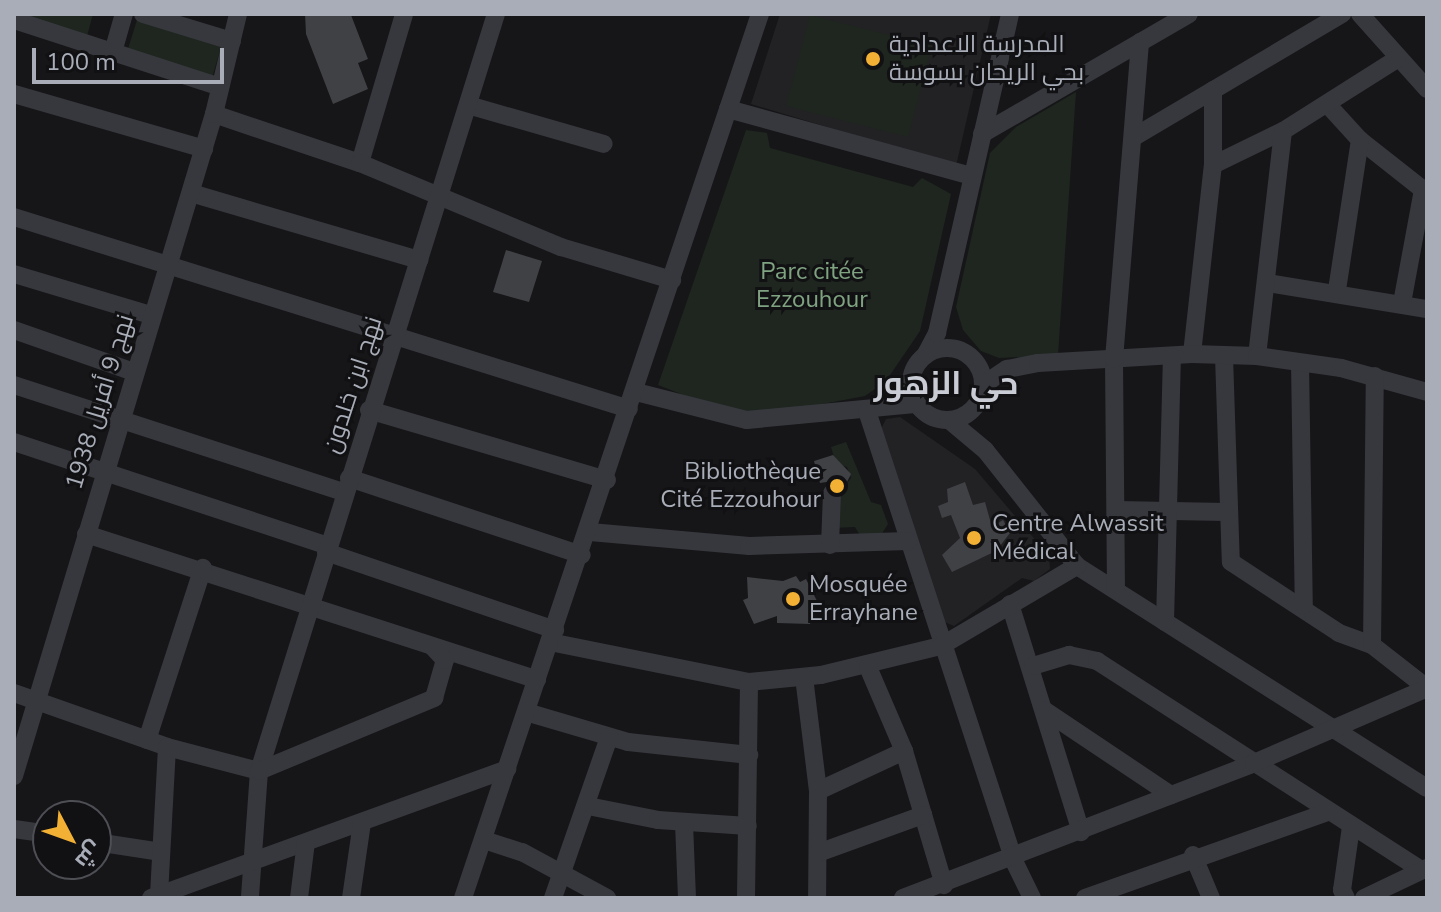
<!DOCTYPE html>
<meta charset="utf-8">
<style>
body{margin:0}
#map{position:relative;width:1441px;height:912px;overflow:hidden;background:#161618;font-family:"Nunito Sans",Cairo,sans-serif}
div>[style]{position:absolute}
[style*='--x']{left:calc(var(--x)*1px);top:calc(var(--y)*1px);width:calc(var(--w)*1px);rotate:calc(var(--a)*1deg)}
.built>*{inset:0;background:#222225}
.green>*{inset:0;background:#1e261f}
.building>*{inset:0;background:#404145}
.minor>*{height:18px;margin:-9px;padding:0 9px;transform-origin:9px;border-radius:9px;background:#37383d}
.minor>.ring{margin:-9px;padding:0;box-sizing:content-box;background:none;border:18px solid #37383d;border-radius:50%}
.dots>*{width:22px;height:22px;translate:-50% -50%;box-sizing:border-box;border:4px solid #111113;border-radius:50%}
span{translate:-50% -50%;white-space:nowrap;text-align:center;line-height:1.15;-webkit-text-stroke:6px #111113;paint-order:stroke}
.poi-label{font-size:24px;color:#a8adb8}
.left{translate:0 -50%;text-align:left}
.right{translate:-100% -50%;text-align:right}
.park-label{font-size:24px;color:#7fa381}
.street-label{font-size:24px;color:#a8adb8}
.district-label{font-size:32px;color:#c9ccd4;font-weight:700}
.frame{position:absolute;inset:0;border:16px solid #a8adb8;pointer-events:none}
.north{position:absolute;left:32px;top:800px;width:80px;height:80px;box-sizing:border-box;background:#111113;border:2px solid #4d4f55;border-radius:50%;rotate:131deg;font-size:22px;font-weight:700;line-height:32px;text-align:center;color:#a8adb8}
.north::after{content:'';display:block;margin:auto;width:28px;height:36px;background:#f2b134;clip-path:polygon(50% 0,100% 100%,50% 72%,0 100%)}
.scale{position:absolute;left:32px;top:48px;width:192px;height:36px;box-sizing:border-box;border:4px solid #a8adb8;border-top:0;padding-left:10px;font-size:24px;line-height:28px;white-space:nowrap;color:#a8adb8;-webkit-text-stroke:6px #111113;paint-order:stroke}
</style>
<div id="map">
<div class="built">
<i style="clip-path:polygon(780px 14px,991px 14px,956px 166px,751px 104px)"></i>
<i style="clip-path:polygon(900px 417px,975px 469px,1049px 556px,1050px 569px,1034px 581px,1022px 578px,954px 626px,942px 621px,881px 429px,886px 419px)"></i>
</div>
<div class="green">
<i style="clip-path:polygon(14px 14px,93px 14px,86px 40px)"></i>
<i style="clip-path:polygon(810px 15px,932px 46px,908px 137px,786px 106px)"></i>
<i style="clip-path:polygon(137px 20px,221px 47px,212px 78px,127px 52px)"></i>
<i style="clip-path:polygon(1076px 92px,1058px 355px,999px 358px,981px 351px,963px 330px,956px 307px,990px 153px,1016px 127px)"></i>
<i style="clip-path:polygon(746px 130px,767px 133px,770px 148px,913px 187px,922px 178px,951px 194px,920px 331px,886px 381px,865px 396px,769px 414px,722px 410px,658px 385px)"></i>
<i style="clip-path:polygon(846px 442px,871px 502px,881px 505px,888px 524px,881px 535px,861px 537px,855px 527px,833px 528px,834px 500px,851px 478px,847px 467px,836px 464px,831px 447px)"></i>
</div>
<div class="building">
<i style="clip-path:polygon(305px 14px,351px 15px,368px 59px,358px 63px,368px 89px,333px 104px,306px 34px)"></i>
<i style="clip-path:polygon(506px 250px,542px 261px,529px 302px,493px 292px)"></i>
<i style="clip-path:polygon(833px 455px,851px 474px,843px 490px,833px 481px,820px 483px,814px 461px)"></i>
<i style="clip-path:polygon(965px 482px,973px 505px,985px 502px,992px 527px,1003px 520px,1010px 533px,996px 551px,952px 572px,942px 555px,960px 538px,951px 515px,942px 518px,938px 506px,948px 502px,947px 489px)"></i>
<i style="clip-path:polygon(796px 576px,800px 582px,806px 579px,817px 601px,810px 624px,777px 623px,777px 616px,754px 624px,743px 600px,748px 598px,747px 577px,783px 581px)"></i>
</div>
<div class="minor">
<i style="--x:143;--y:14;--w:93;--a:16.9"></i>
<i style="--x:1360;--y:14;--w:101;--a:48.2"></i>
<i style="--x:14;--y:20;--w:217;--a:18"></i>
<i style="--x:113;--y:52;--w:40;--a:-74"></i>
<i style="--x:14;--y:94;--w:198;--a:16.1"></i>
<i style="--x:468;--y:105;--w:141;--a:16"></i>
<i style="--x:1328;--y:105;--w:47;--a:47.6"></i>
<i style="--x:1360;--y:140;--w:85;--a:38.3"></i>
<i style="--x:728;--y:109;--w:253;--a:15.4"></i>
<i style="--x:214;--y:114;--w:154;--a:18.6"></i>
<i style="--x:360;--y:163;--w:155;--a:-73.5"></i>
<i style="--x:982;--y:134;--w:239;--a:-30.1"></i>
<i style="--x:1134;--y:137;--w:242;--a:-30.6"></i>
<i style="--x:360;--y:163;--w:218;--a:22.7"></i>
<i style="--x:561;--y:247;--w:116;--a:16.6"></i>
<i style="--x:1213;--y:165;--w:78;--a:-25.9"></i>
<i style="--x:1283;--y:131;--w:135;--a:-32.3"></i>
<i style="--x:191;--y:193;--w:238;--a:16.4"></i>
<i style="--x:14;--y:217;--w:644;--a:17.34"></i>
<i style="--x:14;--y:274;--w:143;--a:16.7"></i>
<i style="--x:1268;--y:283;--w:161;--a:9.3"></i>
<i style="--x:1337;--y:290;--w:152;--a:-81.3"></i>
<i style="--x:1402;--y:303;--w:115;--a:-79.5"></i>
<i style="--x:14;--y:330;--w:127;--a:19.3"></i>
<i class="ring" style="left:911px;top:348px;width:54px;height:54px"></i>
<i style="--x:926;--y:354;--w:24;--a:-62"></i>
<i style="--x:937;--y:333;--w:327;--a:-77.1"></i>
<i style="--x:1192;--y:354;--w:190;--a:-83.7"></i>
<i style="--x:1213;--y:165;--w:75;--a:-90"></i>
<i style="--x:1224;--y:356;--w:206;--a:88.1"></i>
<i style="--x:1231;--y:562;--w:129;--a:33.3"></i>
<i style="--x:1339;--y:633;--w:35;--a:20"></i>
<i style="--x:1372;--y:645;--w:70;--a:38"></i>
<i style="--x:1257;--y:356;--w:226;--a:-83.4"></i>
<i style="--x:1300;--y:363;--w:242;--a:89.1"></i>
<i style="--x:14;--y:385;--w:347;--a:18"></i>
<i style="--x:983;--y:385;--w:29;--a:-34"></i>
<i style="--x:1007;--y:369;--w:32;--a:-11"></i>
<i style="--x:1038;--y:363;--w:154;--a:-3.3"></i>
<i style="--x:1192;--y:354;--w:65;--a:1.8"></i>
<i style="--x:1257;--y:356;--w:85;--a:8.1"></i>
<i style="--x:1341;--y:368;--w:89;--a:15.6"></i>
<i style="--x:636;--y:392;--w:114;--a:14.2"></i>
<i style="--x:747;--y:420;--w:171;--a:-5.4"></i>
<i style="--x:369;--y:410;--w:248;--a:16.4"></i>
<i style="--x:867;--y:411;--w:471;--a:71.9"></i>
<i style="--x:1013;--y:859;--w:43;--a:64"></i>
<i style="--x:14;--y:442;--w:331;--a:18.3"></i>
<i style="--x:349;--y:478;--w:245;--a:18.3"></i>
<i style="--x:1117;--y:510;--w:109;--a:1.1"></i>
<i style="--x:590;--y:532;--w:160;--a:5"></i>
<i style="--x:749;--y:546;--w:159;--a:-1.8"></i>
<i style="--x:86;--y:534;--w:474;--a:17.9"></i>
<i style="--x:830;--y:545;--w:52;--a:-87.8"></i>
<i style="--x:326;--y:552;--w:242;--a:18.8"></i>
<i style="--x:1077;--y:566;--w:414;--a:32.4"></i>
<i style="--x:1116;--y:590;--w:231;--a:-90.5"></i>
<i style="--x:1114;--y:359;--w:318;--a:-85.3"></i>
<i style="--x:1010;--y:604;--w:239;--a:72.7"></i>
<i style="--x:1165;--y:622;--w:265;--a:-88.5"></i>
<i style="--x:550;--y:642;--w:203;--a:11.4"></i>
<i style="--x:749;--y:682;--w:72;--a:-5.6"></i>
<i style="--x:821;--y:675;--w:123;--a:-13.6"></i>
<i style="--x:941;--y:646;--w:158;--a:-30.5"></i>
<i style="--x:1077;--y:566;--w:148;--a:-128.4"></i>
<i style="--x:985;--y:450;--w:47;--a:-140.2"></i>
<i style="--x:1372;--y:645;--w:269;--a:-89.4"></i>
<i style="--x:1033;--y:666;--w:38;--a:-17"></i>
<i style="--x:1069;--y:655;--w:29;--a:12"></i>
<i style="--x:1097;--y:661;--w:384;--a:32.8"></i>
<i style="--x:868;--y:667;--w:91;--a:66.8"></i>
<i style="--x:904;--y:751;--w:140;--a:73.4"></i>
<i style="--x:804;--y:677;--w:115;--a:83"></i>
<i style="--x:818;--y:791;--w:107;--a:90.5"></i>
<i style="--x:14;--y:693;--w:162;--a:19.4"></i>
<i style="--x:167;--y:747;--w:95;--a:14.6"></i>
<i style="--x:259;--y:771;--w:127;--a:94.1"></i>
<i style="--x:1044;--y:710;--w:153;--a:33.8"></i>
<i style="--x:526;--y:712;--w:106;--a:16.4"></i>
<i style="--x:628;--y:742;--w:122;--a:6.1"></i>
<i style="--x:147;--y:740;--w:181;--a:-72"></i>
<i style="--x:259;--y:771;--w:793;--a:-72.62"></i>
<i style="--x:259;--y:771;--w:190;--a:-22.6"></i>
<i style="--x:434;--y:698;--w:40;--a:-74"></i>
<i style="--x:445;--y:660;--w:18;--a:-133"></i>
<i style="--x:14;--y:776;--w:692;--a:-73.19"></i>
<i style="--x:214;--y:114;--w:103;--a:-76.5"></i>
<i style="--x:818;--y:791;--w:95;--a:-24.9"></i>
<i style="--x:588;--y:806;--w:71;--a:11.3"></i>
<i style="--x:658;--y:820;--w:90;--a:3.8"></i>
<i style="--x:684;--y:823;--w:75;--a:87.7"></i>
<i style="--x:14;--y:829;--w:34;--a:8"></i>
<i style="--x:484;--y:840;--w:40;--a:18"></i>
<i style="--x:522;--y:852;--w:97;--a:28.4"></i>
<i style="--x:96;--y:842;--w:66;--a:8.7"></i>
<i style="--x:818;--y:853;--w:112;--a:-19.9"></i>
<i style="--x:1193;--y:855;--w:47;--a:67.3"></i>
<i style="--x:159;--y:895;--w:148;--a:-86.9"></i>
<i style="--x:151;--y:898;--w:379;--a:-19.9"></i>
<i style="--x:299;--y:898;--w:56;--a:-82.9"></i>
<i style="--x:351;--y:898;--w:76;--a:-81.7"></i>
<i style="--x:463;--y:898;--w:933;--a:-71.43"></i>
<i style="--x:553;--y:898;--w:170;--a:-70.8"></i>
<i style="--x:746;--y:898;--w:216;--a:-89.2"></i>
<i style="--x:903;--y:898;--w:376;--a:-21"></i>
<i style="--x:1254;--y:763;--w:189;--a:-23.4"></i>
<i style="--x:1085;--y:898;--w:258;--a:-19.5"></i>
<i style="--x:1346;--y:898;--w:9;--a:-117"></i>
<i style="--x:1342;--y:890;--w:64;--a:-81.9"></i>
<i style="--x:1364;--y:898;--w:70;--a:-25.5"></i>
</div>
<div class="dots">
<i style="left:873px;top:59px;background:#f2b134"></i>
<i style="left:837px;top:486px;background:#f2b134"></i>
<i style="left:974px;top:538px;background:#f2b134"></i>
<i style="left:793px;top:599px;background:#f2b134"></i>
</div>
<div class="poi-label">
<span class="left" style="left:889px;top:59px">المدرسة الاعدادية<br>بحي الريحان بسوسة</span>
<span class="right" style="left:821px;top:486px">Bibliothèque<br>Cité Ezzouhour</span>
<span class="left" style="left:992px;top:538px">Centre Alwassit<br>Médical</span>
<span class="left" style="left:809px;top:599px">Mosquée<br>Errayhane</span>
</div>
<div class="park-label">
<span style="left:812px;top:286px">Parc citée<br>Ezzouhour</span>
</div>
<div class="street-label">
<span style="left:353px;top:385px;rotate:-72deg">نهج ابن خلدون</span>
<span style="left:100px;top:402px;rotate:-73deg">نهج 9 أفريل 1938</span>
</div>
<div class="district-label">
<span style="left:946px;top:384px">حي الزهور</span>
</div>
<div class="frame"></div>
<div class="north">ش</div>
<div class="scale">100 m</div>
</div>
